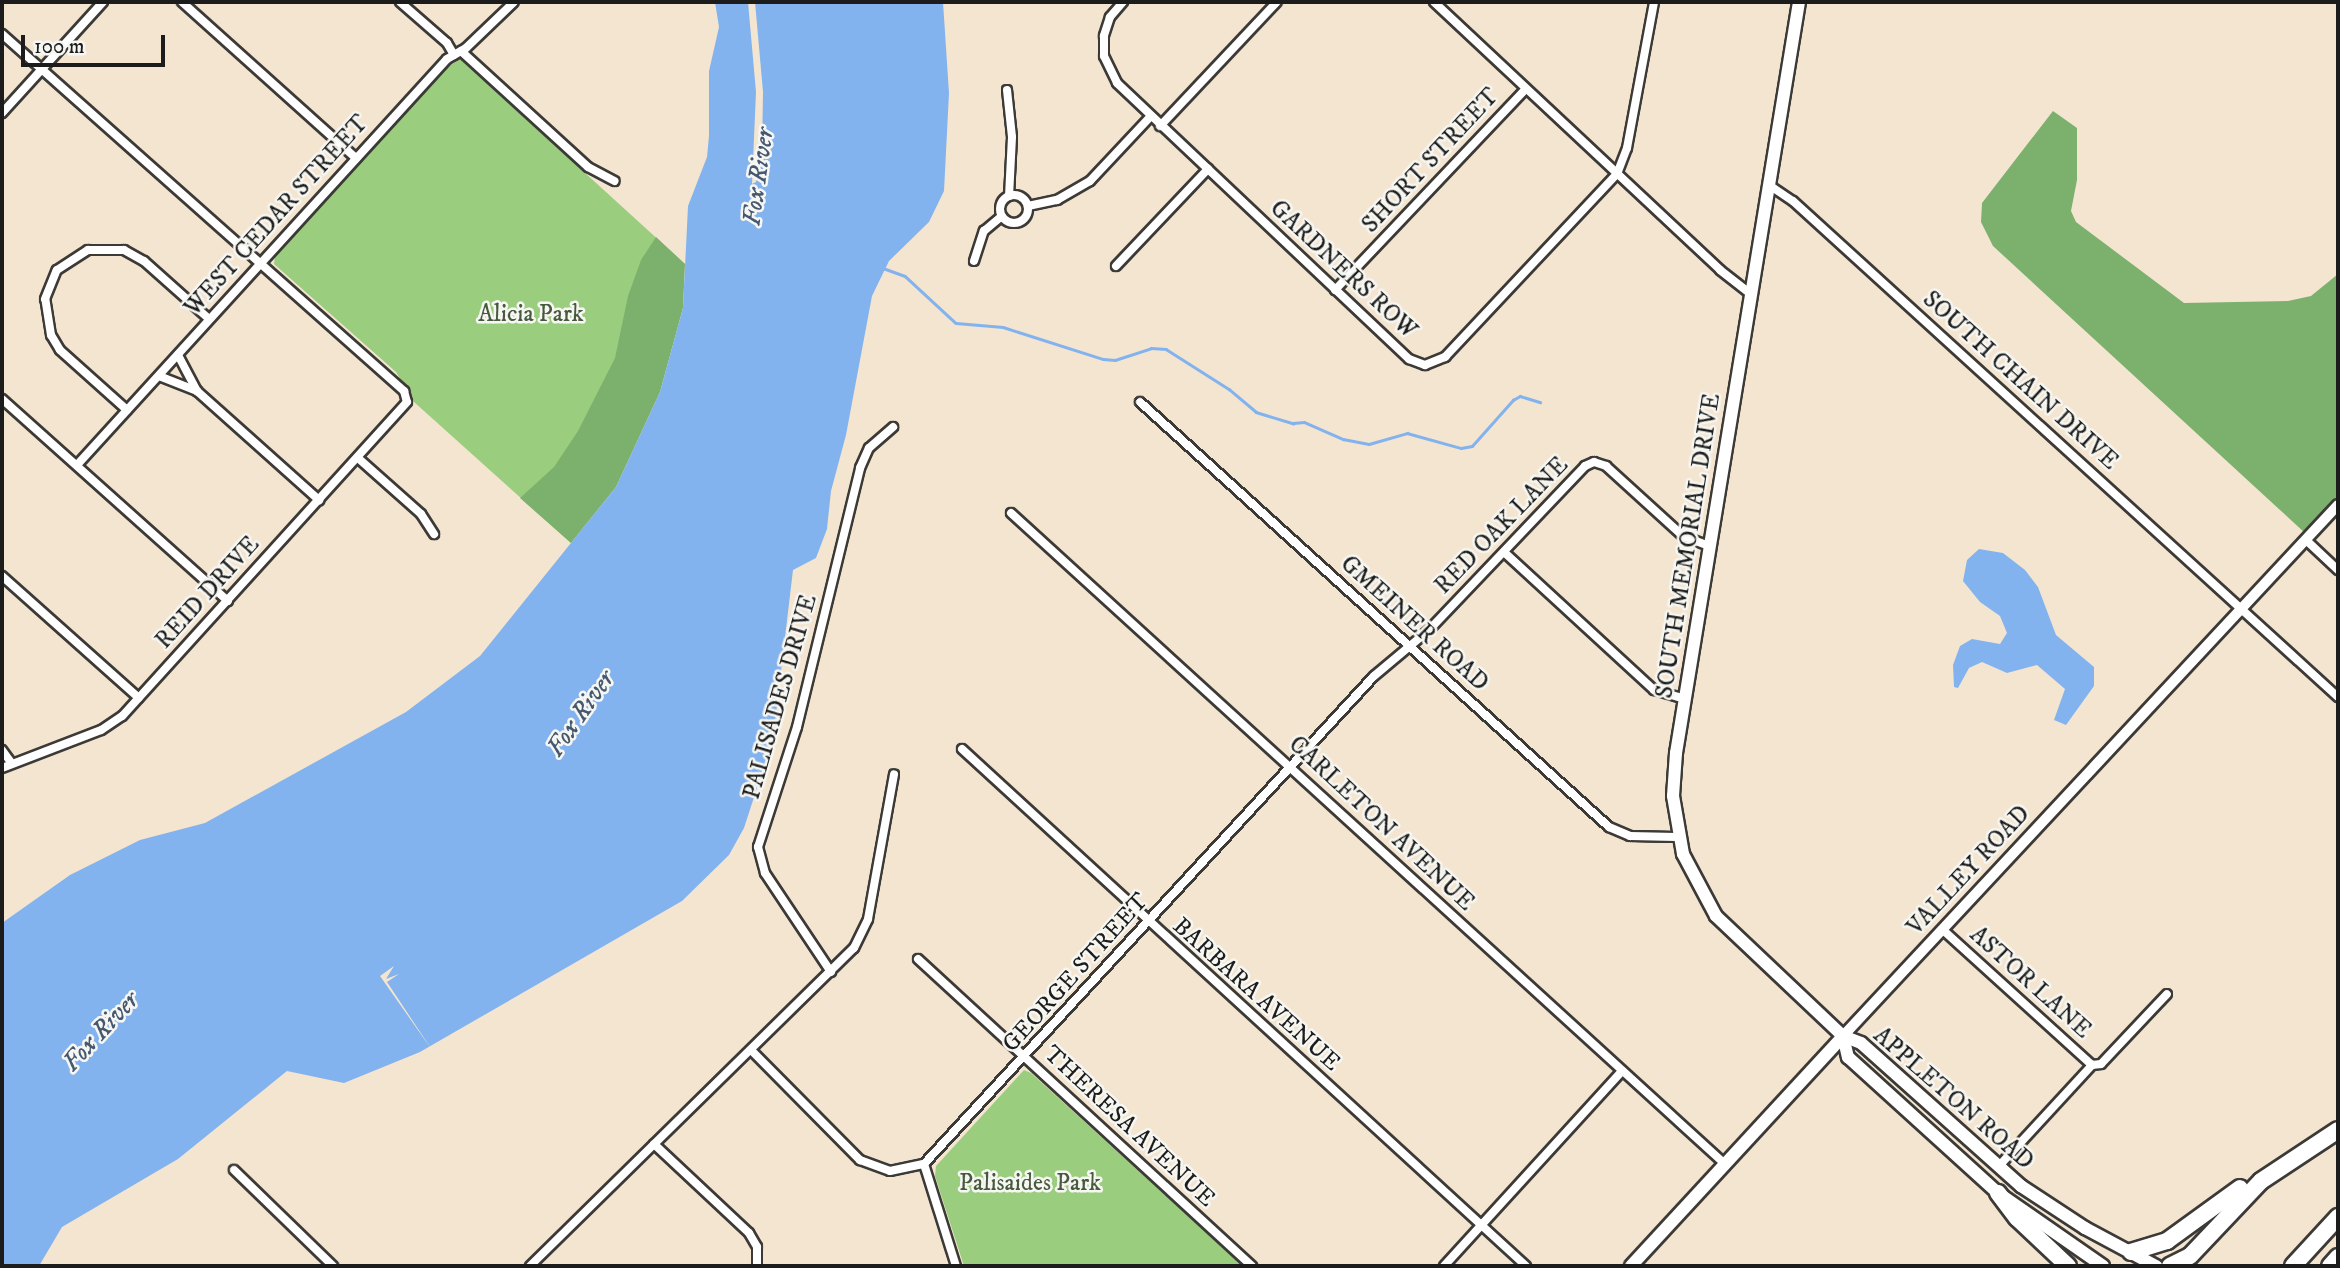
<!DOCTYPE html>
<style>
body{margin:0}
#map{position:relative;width:2340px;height:1268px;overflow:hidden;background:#f4e5d0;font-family:"IM FELL DW Pica",serif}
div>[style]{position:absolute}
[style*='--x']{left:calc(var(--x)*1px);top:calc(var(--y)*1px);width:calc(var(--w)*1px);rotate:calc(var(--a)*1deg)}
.green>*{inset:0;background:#9ace7e}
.forest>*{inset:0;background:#7bb16d}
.water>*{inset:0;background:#83b3ee}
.pier>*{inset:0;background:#f4e5d0}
.stream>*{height:2.5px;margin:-1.25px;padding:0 1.25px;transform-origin:1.25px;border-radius:1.25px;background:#83b3ee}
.roads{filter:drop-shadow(2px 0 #3c3a37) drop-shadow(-2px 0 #3c3a37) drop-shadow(0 2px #3c3a37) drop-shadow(0 -2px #3c3a37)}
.minor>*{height:8px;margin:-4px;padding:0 4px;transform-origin:4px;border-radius:4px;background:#fff}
.minor>.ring{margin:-4px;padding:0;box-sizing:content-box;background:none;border:8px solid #fff;border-radius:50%}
.tertiary>*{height:10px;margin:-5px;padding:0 5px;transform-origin:5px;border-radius:5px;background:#fff}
.secondary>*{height:12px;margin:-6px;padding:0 6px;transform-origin:6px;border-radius:6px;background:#fff}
.primary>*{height:12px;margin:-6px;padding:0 6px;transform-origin:6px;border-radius:6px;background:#fff}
.motorway>*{height:16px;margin:-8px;padding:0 8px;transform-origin:8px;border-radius:8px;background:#fff}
span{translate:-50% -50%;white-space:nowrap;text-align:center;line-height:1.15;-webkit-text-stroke:5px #f6f6f2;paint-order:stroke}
.street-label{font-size:24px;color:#1c1c1c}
.park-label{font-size:24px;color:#485a3e}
.water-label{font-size:26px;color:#455870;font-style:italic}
.frame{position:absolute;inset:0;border:4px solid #1c1c1c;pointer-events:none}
.scale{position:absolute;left:21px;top:35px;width:144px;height:32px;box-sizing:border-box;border:4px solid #1c1c1c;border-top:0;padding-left:9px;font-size:21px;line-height:24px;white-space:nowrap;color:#1c1c1c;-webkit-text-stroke:5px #f6f6f2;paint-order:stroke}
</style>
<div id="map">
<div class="green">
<i style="clip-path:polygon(460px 59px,685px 264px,571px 543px,414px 402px,396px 372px,274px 264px,275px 256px,445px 69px)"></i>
<i style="clip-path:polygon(1024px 1070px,1031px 1073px,1243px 1266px,964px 1266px,935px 1176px,936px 1166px)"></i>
</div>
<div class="forest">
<i style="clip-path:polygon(2053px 111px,2077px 128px,2077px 180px,2071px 211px,2076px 222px,2184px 303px,2288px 301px,2311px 296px,2338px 274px,2338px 497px,2305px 533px,1993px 246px,1981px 222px,1982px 203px)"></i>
<i style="clip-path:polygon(656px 237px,685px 264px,683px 308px,660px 392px,616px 487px,571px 543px,520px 498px,554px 467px,578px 431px,615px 358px,628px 296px,641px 260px)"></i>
</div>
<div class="water">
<i style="clip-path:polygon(715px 2px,748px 2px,756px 92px,752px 184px,756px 182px,762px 149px,763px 92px,755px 2px,943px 2px,949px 93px,944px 191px,929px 222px,889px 261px,872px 296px,846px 435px,831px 491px,827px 529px,816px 558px,793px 570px,773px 739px,744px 828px,729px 855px,682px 901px,420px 1052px,344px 1083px,287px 1071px,178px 1159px,62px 1227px,39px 1266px,2px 1266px,2px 923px,70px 875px,140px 840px,205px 823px,406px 712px,480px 656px,616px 487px,660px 392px,683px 308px,688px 206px,707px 157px,709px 136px,709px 71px,719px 27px)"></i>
<i style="clip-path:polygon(1979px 549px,2003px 553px,2025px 570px,2038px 587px,2056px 635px,2094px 667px,2094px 686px,2066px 725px,2054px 720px,2065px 689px,2037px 665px,2007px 673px,1982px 662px,1969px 668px,1958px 688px,1954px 687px,1953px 665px,1960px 646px,1972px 639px,2000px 644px,2007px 633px,2000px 616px,1980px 602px,1963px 581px,1967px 560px)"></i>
</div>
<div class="pier">
<i style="clip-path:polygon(394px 966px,386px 979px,399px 974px,387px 982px,432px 1050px,380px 976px)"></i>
</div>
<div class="stream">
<i style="--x:883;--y:268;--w:23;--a:20"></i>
<i style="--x:905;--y:276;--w:69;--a:42.7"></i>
<i style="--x:956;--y:323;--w:47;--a:4.9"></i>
<i style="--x:1003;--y:327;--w:105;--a:17.7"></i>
<i style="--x:1103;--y:359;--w:12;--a:5"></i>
<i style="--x:1115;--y:360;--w:38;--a:-18"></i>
<i style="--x:1151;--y:348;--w:15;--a:4"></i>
<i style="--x:1166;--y:349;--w:75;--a:32.4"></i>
<i style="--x:1229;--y:389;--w:35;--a:40"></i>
<i style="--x:1256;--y:412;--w:39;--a:17"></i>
<i style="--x:1293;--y:423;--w:11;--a:-5"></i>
<i style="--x:1304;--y:422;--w:43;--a:23.6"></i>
<i style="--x:1343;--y:439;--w:26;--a:11"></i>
<i style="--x:1369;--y:444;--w:40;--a:-16"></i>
<i style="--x:1407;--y:433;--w:56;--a:15.5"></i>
<i style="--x:1461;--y:448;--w:11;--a:-10"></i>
<i style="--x:1472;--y:446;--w:62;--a:-48.3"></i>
<i style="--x:1513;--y:400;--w:8;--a:-30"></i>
<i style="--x:1520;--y:396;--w:21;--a:17"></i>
</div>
<div class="roads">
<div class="minor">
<i style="--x:182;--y:2;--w:234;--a:41.9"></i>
<i style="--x:400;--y:2;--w:62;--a:41.1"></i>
<i style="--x:447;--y:43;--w:14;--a:60"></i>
<i style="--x:1123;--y:2;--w:20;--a:131"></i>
<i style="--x:1110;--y:17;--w:20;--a:108"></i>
<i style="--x:1104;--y:36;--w:20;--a:90"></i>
<i style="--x:1104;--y:56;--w:30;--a:64"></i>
<i style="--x:1117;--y:83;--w:402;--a:43.4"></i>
<i style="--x:1409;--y:359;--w:17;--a:21"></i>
<i style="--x:1425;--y:365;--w:22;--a:-22"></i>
<i style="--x:1445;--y:357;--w:251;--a:-46.8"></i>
<i style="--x:1617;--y:174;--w:28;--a:-69"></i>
<i style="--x:1627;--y:148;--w:148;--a:-79.5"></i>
<i style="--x:1434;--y:2;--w:392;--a:43.1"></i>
<i style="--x:1720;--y:270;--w:39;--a:38"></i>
<i style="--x:2;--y:34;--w:538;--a:41.61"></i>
<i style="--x:404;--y:391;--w:11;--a:75"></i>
<i style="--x:407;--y:402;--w:424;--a:132.2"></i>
<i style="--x:122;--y:716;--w:25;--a:146"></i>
<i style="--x:101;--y:730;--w:106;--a:159"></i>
<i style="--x:461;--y:51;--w:172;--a:42.4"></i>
<i style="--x:588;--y:167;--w:30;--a:28"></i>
<i style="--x:1007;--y:90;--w:47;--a:83.9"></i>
<i style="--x:1012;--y:137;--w:59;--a:92.9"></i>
<i style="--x:2;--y:113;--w:150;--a:-47.7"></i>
<i style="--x:1160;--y:126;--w:170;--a:-46.7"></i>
<i style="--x:1769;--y:185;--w:29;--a:34"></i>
<i style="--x:1793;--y:201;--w:737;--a:42.31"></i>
<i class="ring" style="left:1000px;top:195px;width:20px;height:20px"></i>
<i style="--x:1028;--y:206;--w:30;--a:-12"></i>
<i style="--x:1057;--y:200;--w:38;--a:-30"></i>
<i style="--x:1090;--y:181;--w:88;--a:-46.8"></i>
<i style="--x:974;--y:261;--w:32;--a:-72"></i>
<i style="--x:984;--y:231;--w:23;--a:-40"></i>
<i style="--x:1116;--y:266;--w:134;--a:-46.5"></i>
<i style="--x:1335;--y:290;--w:277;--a:-46.5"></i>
<i style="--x:178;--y:355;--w:41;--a:62.2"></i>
<i style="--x:159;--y:376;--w:41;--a:21.5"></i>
<i style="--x:197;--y:391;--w:164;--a:41.8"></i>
<i style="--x:2;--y:399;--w:303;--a:41.8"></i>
<i style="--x:1140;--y:402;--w:633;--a:42.18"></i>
<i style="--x:1609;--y:827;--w:23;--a:23"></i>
<i style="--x:1630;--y:836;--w:49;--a:1.2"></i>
<i style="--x:127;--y:410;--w:90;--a:-138.2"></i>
<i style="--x:60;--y:350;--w:17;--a:-121"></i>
<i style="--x:51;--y:335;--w:36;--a:-99"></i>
<i style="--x:45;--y:299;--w:31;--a:-68"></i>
<i style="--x:57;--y:270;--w:37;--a:-33"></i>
<i style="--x:88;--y:250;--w:36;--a:0"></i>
<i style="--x:124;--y:250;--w:23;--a:29"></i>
<i style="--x:144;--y:261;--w:87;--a:41.7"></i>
<i style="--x:358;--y:458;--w:84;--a:41.6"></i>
<i style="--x:421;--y:514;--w:24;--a:57"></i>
<i style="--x:77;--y:465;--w:549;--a:-47.66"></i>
<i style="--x:447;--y:59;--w:22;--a:-30"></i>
<i style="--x:466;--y:48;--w:66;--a:-43.8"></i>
<i style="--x:1011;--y:513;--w:966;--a:42.36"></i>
<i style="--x:2306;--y:540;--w:44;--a:43.2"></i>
<i style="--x:1504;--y:552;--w:204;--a:42.6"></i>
<i style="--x:1654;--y:690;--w:33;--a:16"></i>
<i style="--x:2;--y:576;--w:183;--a:41.7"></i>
<i style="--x:962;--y:749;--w:765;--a:42.51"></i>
<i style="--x:2;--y:750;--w:14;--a:54"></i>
<i style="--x:1943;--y:930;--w:201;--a:42.2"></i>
<i style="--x:918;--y:959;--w:454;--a:42.6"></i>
<i style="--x:831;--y:972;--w:119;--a:-123.7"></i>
<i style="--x:765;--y:873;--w:27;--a:-105"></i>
<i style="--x:758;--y:847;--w:126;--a:-72"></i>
<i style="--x:797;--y:727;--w:267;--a:-76.3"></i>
<i style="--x:860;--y:468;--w:22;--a:-66"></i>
<i style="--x:869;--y:448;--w:32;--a:-41"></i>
<i style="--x:751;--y:1050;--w:155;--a:45.3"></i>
<i style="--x:860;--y:1160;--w:32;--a:20"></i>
<i style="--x:890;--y:1171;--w:35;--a:-12"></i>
<i style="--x:924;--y:1164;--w:664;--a:-47.32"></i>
<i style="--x:1374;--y:676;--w:72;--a:-39.9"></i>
<i style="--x:1429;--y:630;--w:226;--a:-46.4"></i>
<i style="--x:1585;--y:466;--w:10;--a:-24"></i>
<i style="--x:1594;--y:462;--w:13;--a:18"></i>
<i style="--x:1606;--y:466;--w:104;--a:42.3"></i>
<i style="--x:1683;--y:536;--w:30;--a:21"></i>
<i style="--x:2092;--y:1065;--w:9;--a:-6"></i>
<i style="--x:2101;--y:1064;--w:96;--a:-46.7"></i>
<i style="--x:654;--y:1144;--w:130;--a:43.1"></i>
<i style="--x:749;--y:1233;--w:16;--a:60"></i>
<i style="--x:757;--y:1247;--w:19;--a:90"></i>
<i style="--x:924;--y:1164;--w:107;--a:72.6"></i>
<i style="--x:1998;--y:1167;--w:139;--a:-47.3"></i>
<i style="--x:234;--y:1170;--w:138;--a:44.1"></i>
<i style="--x:530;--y:1266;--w:454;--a:-44.5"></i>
<i style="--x:854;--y:948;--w:32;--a:-64"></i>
<i style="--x:868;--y:919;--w:147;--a:-79.8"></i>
<i style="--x:1444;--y:1266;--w:264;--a:-47.6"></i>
</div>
<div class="tertiary">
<i style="--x:1843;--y:1036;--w:726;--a:-47.01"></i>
</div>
<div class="secondary">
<i style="--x:1631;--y:1266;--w:313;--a:-47.3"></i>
</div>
<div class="primary">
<i style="--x:1799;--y:2;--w:761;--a:99.3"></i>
<i style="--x:1676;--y:753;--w:43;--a:94"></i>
<i style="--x:1673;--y:796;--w:59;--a:80.2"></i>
<i style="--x:1683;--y:854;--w:70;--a:62"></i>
<i style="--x:1716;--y:916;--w:175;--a:43.4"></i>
<i style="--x:1843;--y:1036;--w:19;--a:21"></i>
<i style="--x:1861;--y:1043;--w:215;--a:41.8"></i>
<i style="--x:2021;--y:1186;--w:77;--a:33.3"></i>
<i style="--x:2085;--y:1228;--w:81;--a:28.2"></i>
<i style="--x:1843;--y:1036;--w:22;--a:77"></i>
<i style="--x:1848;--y:1057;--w:202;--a:42.2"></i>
<i style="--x:1998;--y:1193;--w:128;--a:34.8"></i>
</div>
<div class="motorway">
<i style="--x:1998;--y:1193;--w:31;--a:53"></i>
<i style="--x:2017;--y:1218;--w:70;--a:43.3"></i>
<i style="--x:2131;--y:1252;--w:38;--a:-17"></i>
<i style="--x:2167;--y:1241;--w:90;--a:-36"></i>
<i style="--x:2170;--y:1266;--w:22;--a:-27"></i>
<i style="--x:2190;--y:1256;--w:103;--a:-46.6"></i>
<i style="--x:2261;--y:1181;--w:92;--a:-33.5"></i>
<i style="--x:2293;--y:1266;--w:67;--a:-47.4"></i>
<i style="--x:2330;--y:1266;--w:12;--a:-48"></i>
</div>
</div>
<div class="street-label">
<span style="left:1431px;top:161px;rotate:-47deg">SHORT STREET</span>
<span style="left:277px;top:216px;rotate:-48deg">WEST CEDAR STREET</span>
<span style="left:1343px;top:270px;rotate:43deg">GARDNERS ROW</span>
<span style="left:2020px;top:381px;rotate:42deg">SOUTH CHAIN DRIVE</span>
<span style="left:1502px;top:526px;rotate:-46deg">RED OAK LANE</span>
<span style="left:1689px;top:546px;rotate:-81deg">SOUTH MEMORIAL DRIVE</span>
<span style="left:208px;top:593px;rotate:-48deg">REID DRIVE</span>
<span style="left:1414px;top:624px;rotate:42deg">GMEINER ROAD</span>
<span style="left:781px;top:697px;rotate:-74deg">PALISADES DRIVE</span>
<span style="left:1381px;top:824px;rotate:43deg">CARLETON AVENUE</span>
<span style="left:1969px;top:871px;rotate:-47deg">VALLEY ROAD</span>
<span style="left:1076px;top:973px;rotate:-48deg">GEORGE STREET</span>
<span style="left:2030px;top:983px;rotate:42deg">ASTOR LANE</span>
<span style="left:1256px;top:995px;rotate:42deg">BARBARA AVENUE</span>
<span style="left:1953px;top:1099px;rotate:41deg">APPLETON ROAD</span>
<span style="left:1129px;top:1127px;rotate:43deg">THERESA AVENUE</span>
</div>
<div class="park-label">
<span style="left:531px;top:315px">Alicia Park</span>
<span style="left:1030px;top:1184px">Palisaides Park</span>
</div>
<div class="water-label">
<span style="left:759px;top:177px;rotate:-82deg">Fox River</span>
<span style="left:581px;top:714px;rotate:-55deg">Fox River</span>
<span style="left:101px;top:1032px;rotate:-47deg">Fox River</span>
</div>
<div class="frame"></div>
<div class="scale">100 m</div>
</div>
